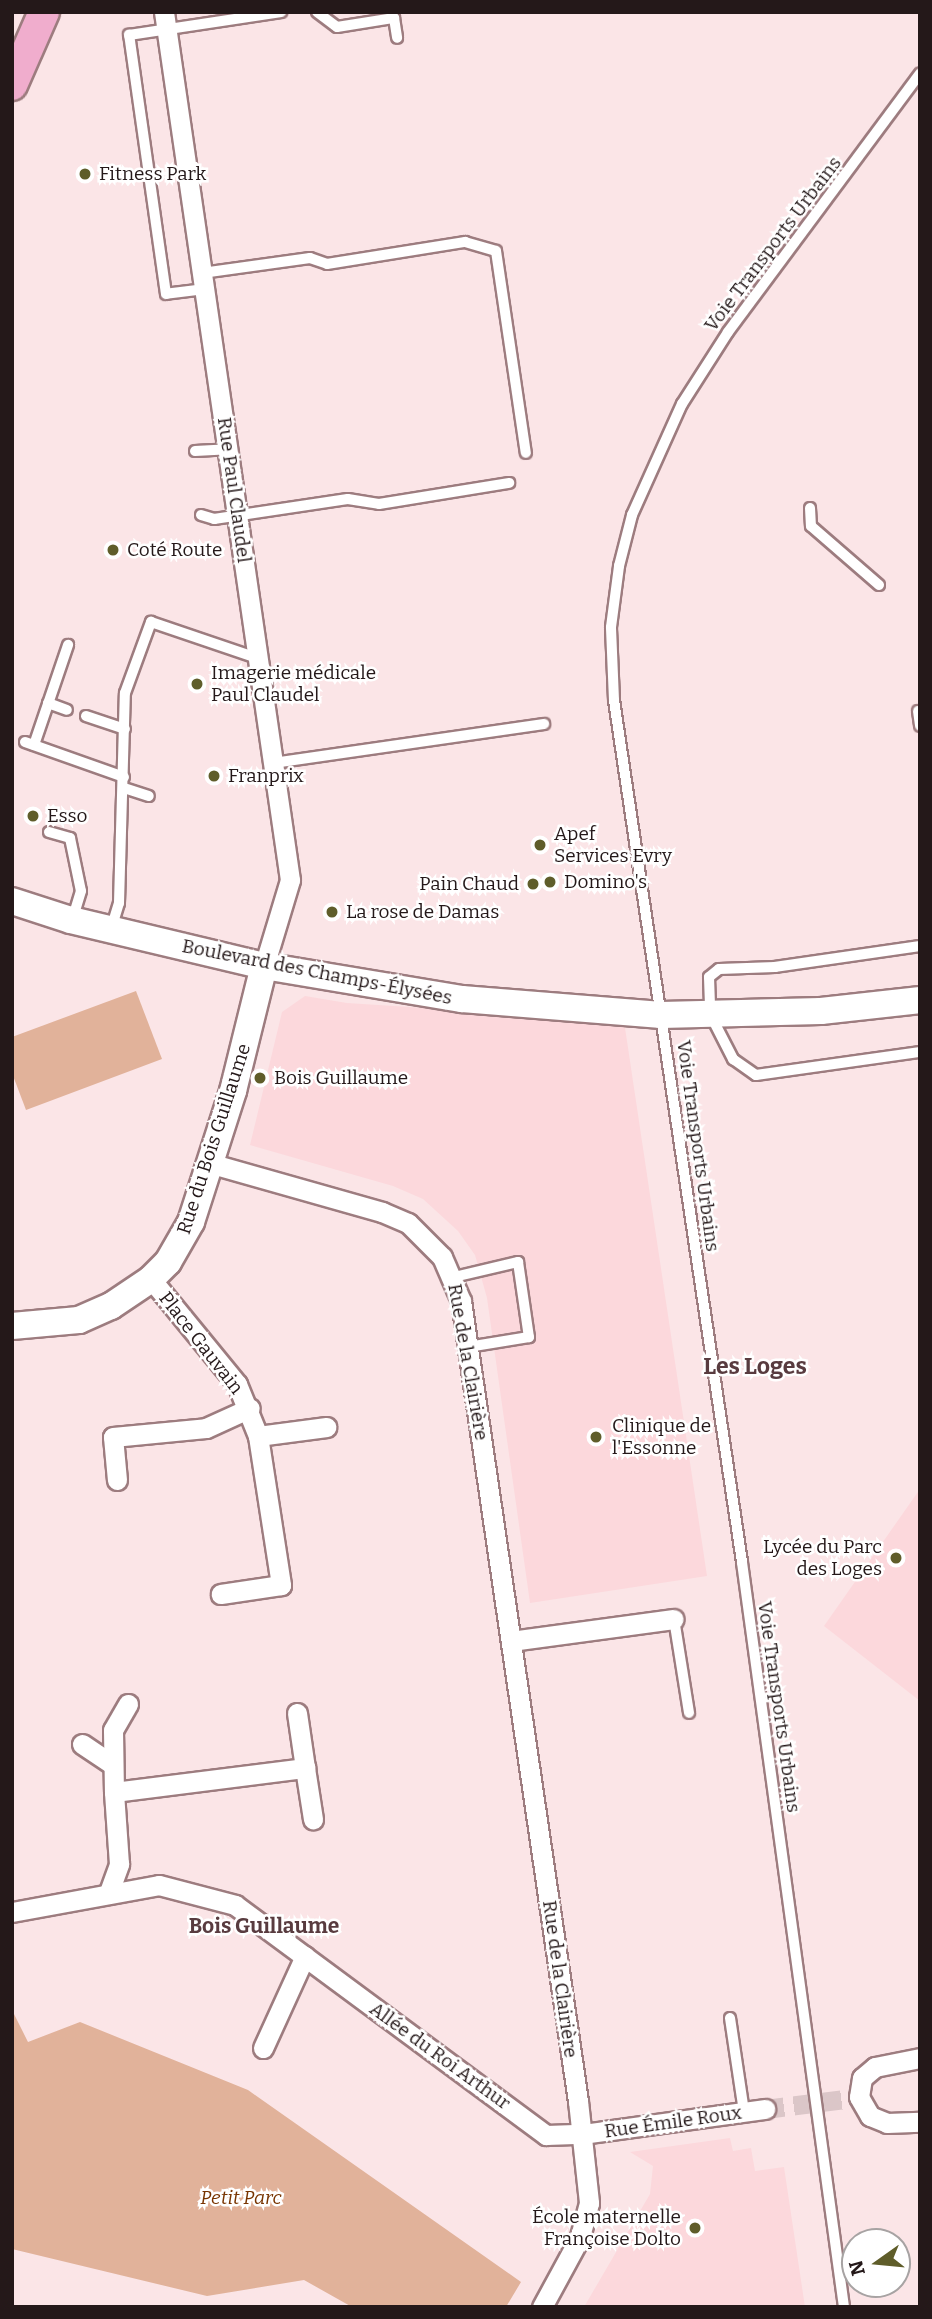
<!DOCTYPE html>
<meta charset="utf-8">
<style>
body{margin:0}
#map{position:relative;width:932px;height:2319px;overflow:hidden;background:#fbe5e7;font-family:Bitter,serif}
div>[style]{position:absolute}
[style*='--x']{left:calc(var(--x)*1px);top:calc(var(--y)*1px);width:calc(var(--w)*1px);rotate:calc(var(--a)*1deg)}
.built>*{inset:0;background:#fcd8dc}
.green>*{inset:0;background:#e1b29a}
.street-tunnel>*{height:19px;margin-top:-9.5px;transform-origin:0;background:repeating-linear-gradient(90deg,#dbc6c8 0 19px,transparent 0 29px)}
.roads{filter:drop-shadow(2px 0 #9d7c7f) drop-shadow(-2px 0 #9d7c7f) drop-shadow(0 2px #9d7c7f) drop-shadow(0 -2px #9d7c7f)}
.lane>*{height:10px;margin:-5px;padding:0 5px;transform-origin:5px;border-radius:5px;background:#fff}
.street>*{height:19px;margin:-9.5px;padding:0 9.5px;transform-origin:9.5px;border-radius:9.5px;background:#fff}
.secondary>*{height:26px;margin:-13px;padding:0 13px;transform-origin:13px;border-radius:13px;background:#fff}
.primary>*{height:30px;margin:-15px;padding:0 15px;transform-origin:15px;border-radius:15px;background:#f0adcd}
.dots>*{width:19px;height:19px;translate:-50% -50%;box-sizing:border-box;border:4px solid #fff;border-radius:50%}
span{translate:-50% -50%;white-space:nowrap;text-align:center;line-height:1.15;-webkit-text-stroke:5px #fff;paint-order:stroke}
.poi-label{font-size:19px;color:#241819}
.left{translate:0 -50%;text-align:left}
.right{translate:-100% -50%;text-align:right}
.street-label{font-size:19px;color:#241819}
.park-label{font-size:19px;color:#783400;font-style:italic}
.neighbourhood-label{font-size:21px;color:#583b3f;font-weight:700}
.quarter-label{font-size:23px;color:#583b3f;font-weight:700}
.frame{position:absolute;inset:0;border:14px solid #241819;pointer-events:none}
.north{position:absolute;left:841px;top:2228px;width:70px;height:70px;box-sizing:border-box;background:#fff;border:2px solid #a7a3a3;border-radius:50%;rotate:255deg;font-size:19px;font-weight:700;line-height:28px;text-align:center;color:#241819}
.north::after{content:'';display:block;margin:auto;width:24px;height:32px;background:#5f5d2a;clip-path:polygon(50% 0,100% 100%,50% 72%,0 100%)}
</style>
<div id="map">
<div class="built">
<i style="clip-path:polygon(305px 996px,347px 1003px,624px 1021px,707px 1576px,530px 1603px,487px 1298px,475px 1255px,458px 1231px,423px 1199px,393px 1186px,250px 1145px,282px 1012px)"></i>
<i style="clip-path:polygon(920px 1489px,920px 1701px,824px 1626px)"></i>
<i style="clip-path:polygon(730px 2138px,733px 2151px,751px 2148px,755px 2171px,784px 2167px,805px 2307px,584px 2307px,650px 2194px,653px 2166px,630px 2152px)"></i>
</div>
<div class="green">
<i style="clip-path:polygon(136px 991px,162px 1059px,26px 1110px,12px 1073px,12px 1037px)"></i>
<i style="clip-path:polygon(12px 2010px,28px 2042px,80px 2022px,248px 2090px,521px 2282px,506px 2307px,352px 2307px,304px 2280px,207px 2296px,12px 2249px)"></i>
</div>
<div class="street-tunnel">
<i style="--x:765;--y:2109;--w:81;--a:-7.1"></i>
</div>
<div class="roads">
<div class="lane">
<i style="--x:317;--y:12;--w:25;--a:37"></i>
<i style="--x:337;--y:27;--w:58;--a:-9"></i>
<i style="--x:394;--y:18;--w:20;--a:81"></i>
<i style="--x:202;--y:273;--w:109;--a:-7.9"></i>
<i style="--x:310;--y:258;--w:18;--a:19"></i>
<i style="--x:327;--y:264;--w:140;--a:-9.1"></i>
<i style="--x:465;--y:242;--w:32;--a:16"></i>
<i style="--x:496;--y:251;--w:204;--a:81.6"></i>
<i style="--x:205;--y:289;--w:39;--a:173"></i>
<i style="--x:166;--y:294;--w:262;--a:-98.1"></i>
<i style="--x:129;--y:35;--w:154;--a:-8.6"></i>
<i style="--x:195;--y:451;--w:33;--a:-3"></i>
<i style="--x:810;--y:508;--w:18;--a:87"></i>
<i style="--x:811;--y:526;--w:90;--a:40.9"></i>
<i style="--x:201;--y:515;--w:14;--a:17"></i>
<i style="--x:214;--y:519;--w:135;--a:-8.5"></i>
<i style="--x:348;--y:499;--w:31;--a:9"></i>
<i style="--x:379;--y:504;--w:132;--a:-9.2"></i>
<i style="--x:48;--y:703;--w:20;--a:20"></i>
<i style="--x:918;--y:711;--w:15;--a:82"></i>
<i style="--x:86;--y:716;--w:41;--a:18.4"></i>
<i style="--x:25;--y:742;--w:105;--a:19.5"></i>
<i style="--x:34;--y:745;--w:106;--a:-71.2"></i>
<i style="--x:273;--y:763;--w:274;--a:-8.2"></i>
<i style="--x:124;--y:788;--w:26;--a:18"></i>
<i style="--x:49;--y:832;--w:22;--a:16"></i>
<i style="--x:70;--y:838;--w:54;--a:78.3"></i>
<i style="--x:81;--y:891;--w:30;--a:107"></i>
<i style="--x:111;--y:929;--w:27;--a:-73"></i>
<i style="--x:119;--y:903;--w:210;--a:-88.4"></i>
<i style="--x:125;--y:693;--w:76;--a:-69.9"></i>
<i style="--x:151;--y:622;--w:112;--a:18.8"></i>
<i style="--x:920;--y:946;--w:147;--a:171.8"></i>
<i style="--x:775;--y:967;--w:56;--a:178"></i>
<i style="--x:719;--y:969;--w:13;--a:141"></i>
<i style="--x:709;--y:977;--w:37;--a:88"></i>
<i style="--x:710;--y:1014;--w:51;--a:62.9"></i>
<i style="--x:733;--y:1059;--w:28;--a:35"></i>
<i style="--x:756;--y:1075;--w:166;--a:-8"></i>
<i style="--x:454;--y:1277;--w:66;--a:-13.2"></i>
<i style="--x:518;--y:1262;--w:76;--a:81.7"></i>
<i style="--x:529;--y:1337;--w:62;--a:170.7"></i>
<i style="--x:674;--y:1619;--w:95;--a:80.9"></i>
<i style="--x:730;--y:2018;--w:95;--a:81.5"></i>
<i style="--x:844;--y:2307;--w:752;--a:-97.8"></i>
<i style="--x:742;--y:1562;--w:871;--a:-98.45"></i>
<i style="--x:614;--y:700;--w:73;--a:-92.4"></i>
<i style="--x:611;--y:627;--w:62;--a:-82.5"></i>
<i style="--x:619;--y:566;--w:53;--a:-75.7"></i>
<i style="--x:632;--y:515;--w:122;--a:-65.8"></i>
<i style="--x:682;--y:404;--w:85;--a:-57.4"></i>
<i style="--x:728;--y:332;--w:322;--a:-53.4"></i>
</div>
<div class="street">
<i style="--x:164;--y:12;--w:877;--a:81.74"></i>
<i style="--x:290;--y:880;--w:90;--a:106.8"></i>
<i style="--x:209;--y:1163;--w:180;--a:15.8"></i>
<i style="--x:382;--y:1212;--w:28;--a:23"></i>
<i style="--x:408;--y:1223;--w:48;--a:45"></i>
<i style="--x:442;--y:1257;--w:48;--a:66.6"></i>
<i style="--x:461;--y:1301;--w:809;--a:81.68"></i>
<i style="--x:578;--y:2101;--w:103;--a:83.8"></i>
<i style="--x:589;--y:2203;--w:35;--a:105"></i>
<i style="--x:580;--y:2237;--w:80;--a:118.5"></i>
<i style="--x:151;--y:1279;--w:136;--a:50.7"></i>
<i style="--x:237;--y:1384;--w:56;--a:68"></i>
<i style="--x:258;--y:1436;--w:151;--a:81.2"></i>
<i style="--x:281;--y:1585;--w:61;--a:171.5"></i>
<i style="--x:258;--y:1436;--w:69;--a:-7.5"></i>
<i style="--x:117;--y:1480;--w:43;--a:-95.3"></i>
<i style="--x:113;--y:1437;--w:93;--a:-5.5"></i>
<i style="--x:206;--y:1428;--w:48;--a:-24.4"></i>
<i style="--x:511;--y:1641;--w:164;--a:-7.7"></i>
<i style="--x:128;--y:1704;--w:30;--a:120"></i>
<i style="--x:113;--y:1730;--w:62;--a:89.1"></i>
<i style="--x:114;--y:1792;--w:193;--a:-7.2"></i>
<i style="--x:305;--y:1768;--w:52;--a:81.1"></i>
<i style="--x:297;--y:1713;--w:56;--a:81.7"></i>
<i style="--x:82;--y:1744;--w:37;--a:34"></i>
<i style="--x:109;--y:1892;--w:30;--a:-70"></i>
<i style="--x:119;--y:1864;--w:72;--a:-94"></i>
<i style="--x:12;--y:1912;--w:149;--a:-10.4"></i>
<i style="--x:159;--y:1885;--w:79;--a:14.7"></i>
<i style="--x:235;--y:1905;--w:387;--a:36.5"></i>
<i style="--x:546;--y:2135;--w:36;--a:-2"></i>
<i style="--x:582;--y:2134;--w:185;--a:-7.8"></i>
<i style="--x:263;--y:2048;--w:101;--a:-65.5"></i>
<i style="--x:920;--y:2058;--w:46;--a:168.7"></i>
<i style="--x:875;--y:2067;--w:17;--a:140"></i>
<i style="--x:862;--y:2078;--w:19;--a:99"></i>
<i style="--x:859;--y:2097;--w:22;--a:60"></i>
<i style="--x:870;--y:2116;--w:18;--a:22"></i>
<i style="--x:887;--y:2123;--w:33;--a:-2"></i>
</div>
<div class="secondary">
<i style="--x:12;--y:901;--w:62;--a:17.9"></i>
<i style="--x:71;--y:920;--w:198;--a:13.4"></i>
<i style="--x:264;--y:966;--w:201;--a:9.5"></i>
<i style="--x:462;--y:999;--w:200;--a:4.6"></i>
<i style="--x:661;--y:1015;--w:160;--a:-1.4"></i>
<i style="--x:821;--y:1011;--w:100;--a:-6.3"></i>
<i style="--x:12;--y:1326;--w:67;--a:-5.1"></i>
<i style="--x:79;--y:1320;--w:35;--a:-24"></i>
<i style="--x:111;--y:1306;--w:48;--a:-34"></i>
<i style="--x:151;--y:1279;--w:24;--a:-45"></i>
<i style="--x:168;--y:1262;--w:46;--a:-60.1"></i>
<i style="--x:191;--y:1222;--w:138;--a:-72.2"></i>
<i style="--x:233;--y:1091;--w:129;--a:-76.1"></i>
</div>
<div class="primary">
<i style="--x:12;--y:85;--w:80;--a:-66.3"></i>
</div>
</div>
<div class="dots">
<i style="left:85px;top:174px;background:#5f5d2a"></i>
<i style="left:113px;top:550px;background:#5f5d2a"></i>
<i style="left:197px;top:684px;background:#5f5d2a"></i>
<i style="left:214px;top:776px;background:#5f5d2a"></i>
<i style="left:33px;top:816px;background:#5f5d2a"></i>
<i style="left:540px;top:845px;background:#5f5d2a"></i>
<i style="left:550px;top:882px;background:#5f5d2a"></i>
<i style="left:533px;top:884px;background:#5f5d2a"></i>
<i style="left:332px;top:912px;background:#5f5d2a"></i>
<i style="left:260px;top:1078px;background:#5f5d2a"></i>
<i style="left:596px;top:1437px;background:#5f5d2a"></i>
<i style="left:896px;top:1558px;background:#5f5d2a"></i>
<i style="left:695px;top:2228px;background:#5f5d2a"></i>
</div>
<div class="poi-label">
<span class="left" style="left:99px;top:174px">Fitness Park</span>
<span class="left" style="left:127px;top:550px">Coté Route</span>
<span class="left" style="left:211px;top:684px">Imagerie médicale<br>Paul Claudel</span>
<span class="left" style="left:228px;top:776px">Franprix</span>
<span class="left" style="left:47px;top:816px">Esso</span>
<span class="left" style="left:554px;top:845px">Apef<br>Services Evry</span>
<span class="left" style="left:564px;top:882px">Domino's</span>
<span class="right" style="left:519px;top:884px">Pain Chaud</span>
<span class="left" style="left:346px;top:912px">La rose de Damas</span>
<span class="left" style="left:274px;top:1078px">Bois Guillaume</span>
<span class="left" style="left:612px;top:1437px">Clinique de<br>l'Essonne</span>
<span class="right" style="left:882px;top:1558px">Lycée du Parc<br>des Loges</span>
<span class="right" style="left:681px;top:2228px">École maternelle<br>Françoise Dolto</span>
</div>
<div class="street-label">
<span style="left:773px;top:244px;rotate:-53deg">Voie Transports Urbains</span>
<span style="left:234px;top:490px;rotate:82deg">Rue Paul Claudel</span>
<span style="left:317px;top:972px;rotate:11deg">Boulevard des Champs-Élysées</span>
<span style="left:214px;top:1139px;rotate:-72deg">Rue du Bois Guillaume</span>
<span style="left:698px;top:1146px;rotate:82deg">Voie Transports Urbains</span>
<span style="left:201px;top:1343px;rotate:52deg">Place Gauvain</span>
<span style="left:468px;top:1362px;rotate:80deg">Rue de la Clairière</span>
<span style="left:779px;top:1707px;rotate:82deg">Voie Transports Urbains</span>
<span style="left:560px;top:1979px;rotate:82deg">Rue de la Clairière</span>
<span style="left:440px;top:2056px;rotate:36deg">Allée du Roi Arthur</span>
<span style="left:673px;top:2122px;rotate:-8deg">Rue Émile Roux</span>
</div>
<div class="park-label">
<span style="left:241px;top:2198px">Petit Parc</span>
</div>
<div class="neighbourhood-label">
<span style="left:264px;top:1926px">Bois Guillaume</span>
</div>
<div class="quarter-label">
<span style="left:755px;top:1366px">Les Loges</span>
</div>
<div class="frame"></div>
<div class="north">N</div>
</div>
